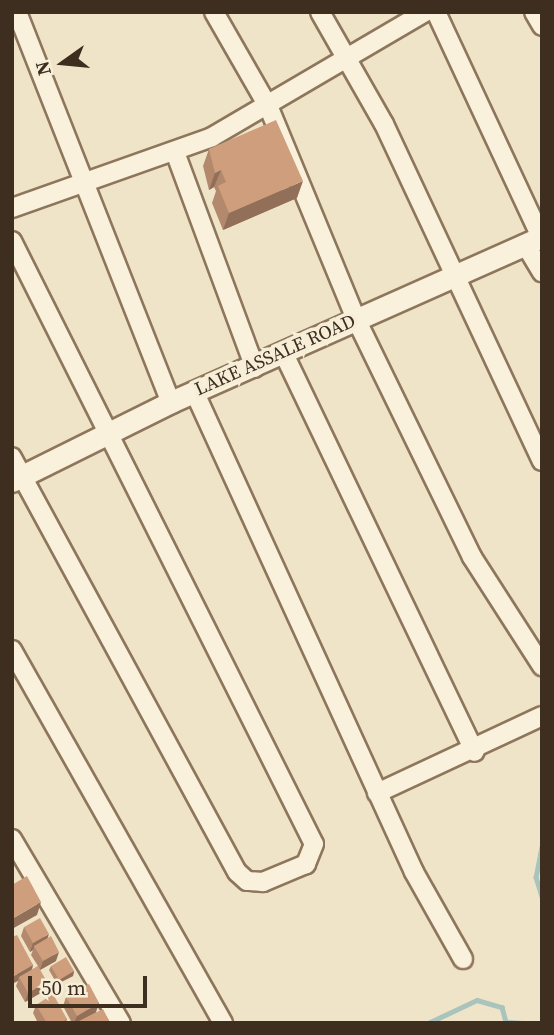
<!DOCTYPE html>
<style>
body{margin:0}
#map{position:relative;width:554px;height:1035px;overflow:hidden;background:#f0e4c8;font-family:"Source Serif 4",serif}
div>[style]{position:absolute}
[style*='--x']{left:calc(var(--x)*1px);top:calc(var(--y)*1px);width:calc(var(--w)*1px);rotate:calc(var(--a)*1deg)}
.stream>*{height:4.5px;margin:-2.25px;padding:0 2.25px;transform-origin:2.25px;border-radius:2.25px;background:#a9c4bc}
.roads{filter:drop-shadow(2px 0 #8d765c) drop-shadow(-2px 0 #8d765c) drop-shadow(0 2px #8d765c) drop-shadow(0 -2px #8d765c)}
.minor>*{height:18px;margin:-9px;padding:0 9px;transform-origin:9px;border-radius:9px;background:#faf1dc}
.tertiary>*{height:21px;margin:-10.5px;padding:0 10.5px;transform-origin:10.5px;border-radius:10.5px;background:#faf1dc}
.wall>*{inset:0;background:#b2896c}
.shaded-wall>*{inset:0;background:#916f58}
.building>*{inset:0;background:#cf9f7d}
span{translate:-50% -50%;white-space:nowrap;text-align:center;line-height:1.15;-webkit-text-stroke:7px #f7eed8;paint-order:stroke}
.street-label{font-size:19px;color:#3d2e20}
.frame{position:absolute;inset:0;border:14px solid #3d2e20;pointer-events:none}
.north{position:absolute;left:28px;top:28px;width:70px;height:70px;-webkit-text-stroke:5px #f7eed8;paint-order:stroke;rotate:255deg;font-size:19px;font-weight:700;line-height:28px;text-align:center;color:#3d2e20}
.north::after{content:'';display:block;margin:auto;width:24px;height:32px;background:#3d2e20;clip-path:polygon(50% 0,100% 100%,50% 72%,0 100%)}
.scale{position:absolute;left:28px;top:976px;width:119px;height:32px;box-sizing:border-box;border:4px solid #3d2e20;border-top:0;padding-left:9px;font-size:21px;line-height:24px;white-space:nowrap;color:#3d2e20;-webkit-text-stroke:5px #f7eed8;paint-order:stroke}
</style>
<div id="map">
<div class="stream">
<i style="--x:542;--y:847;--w:31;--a:101"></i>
<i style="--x:536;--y:877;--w:21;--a:73"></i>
<i style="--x:428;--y:1023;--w:54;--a:-25.1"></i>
<i style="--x:477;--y:1000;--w:26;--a:16"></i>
<i style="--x:502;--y:1007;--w:16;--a:75"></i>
<i style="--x:506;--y:1022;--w:17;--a:3"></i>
</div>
<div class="roads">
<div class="minor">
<i style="--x:17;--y:12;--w:419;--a:68.5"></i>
<i style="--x:214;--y:12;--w:111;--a:60.2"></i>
<i style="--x:269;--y:108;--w:228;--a:67.6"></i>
<i style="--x:356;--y:319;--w:265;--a:64"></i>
<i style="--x:472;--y:557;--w:130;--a:57.3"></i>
<i style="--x:320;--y:12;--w:129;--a:60.3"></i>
<i style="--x:384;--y:124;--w:372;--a:64.9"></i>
<i style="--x:436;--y:12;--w:248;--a:65"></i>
<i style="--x:534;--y:12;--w:16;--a:60"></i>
<i style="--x:175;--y:152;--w:230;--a:69.7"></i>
<i style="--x:12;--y:208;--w:212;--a:-19.5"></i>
<i style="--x:212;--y:137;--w:247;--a:-30.4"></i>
<i style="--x:12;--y:241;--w:674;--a:63.4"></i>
<i style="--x:314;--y:844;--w:22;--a:112"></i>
<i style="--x:306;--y:864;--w:47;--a:157.3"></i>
<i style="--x:263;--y:882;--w:16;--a:-176"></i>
<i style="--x:247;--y:881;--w:13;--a:-138"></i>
<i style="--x:237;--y:872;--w:472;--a:-118.5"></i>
<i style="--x:525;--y:244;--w:33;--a:59"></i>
<i style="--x:284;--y:354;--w:441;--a:64.4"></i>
<i style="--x:194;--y:391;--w:529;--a:65.42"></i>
<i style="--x:414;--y:872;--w:100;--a:60.6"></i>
<i style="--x:12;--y:650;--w:429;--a:60.5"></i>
<i style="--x:377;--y:793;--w:182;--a:-25"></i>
<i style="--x:12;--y:839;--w:214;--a:59.4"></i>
</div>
<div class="tertiary">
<i style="--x:12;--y:481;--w:178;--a:-26.4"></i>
<i style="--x:171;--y:402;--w:406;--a:-24"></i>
</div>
</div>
<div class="wall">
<i style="clip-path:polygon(209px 149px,297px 198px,223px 230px,212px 203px,216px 191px,214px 187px,209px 190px,203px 166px)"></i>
<i style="clip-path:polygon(24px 927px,47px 938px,56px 961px,40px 970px,44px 991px,25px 1002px,16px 986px,18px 981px,12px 937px,33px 965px,32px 970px,38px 966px,31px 955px,33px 950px,30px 952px,21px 936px)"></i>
<i style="clip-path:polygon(51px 966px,74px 971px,73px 976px,57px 984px,49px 970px)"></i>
<i style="clip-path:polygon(66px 997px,96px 1012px,110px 1023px,72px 1023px,63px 1006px)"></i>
<i style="clip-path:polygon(36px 1005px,67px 1019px,66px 1023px,38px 1023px,33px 1013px)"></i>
</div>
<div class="shaded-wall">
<i style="clip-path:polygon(221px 170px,214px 187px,209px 190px,215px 173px)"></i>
<i style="clip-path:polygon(303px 181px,297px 198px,223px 230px,229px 213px)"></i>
<i style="clip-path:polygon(41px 902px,37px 915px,12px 929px,12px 919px)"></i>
<i style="clip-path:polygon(49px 934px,46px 943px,34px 946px,33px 950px,30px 952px,33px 943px)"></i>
<i style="clip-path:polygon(59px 952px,56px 961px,40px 970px,43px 961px)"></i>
<i style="clip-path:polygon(33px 965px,30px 974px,19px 977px,18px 981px,12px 984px,12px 977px)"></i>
<i style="clip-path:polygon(74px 971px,73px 976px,57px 984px,59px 980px)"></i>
<i style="clip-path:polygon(47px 982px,44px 991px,25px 1002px,28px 993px)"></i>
<i style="clip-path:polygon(99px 1003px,96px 1012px,77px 1023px,74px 1023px,77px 1016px)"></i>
</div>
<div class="building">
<i style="clip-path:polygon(276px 120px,303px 181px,229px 213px,218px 186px,226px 182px,221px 170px,215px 173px,209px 149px)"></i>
<i style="clip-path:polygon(27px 876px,41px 902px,12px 919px,12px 885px)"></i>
<i style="clip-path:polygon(40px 918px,49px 934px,33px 943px,24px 927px)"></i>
<i style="clip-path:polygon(17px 935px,33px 965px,12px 977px,12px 937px)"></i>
<i style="clip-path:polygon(51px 936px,59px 952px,43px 961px,34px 946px)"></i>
<i style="clip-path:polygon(66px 957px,74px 971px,59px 980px,51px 966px)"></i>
<i style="clip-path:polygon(38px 966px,47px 982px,28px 993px,19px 977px)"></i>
<i style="clip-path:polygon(89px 984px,99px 1003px,77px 1016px,66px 997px)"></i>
<i style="clip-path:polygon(53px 994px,67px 1019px,60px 1023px,47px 1023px,36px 1005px)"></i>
<i style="clip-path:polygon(103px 1009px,110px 1023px,77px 1023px,77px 1022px)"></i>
</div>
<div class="street-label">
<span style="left:275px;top:355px;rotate:-24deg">LAKE ASSALE ROAD</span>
</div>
<div class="frame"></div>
<div class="north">N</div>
<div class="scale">50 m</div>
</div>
